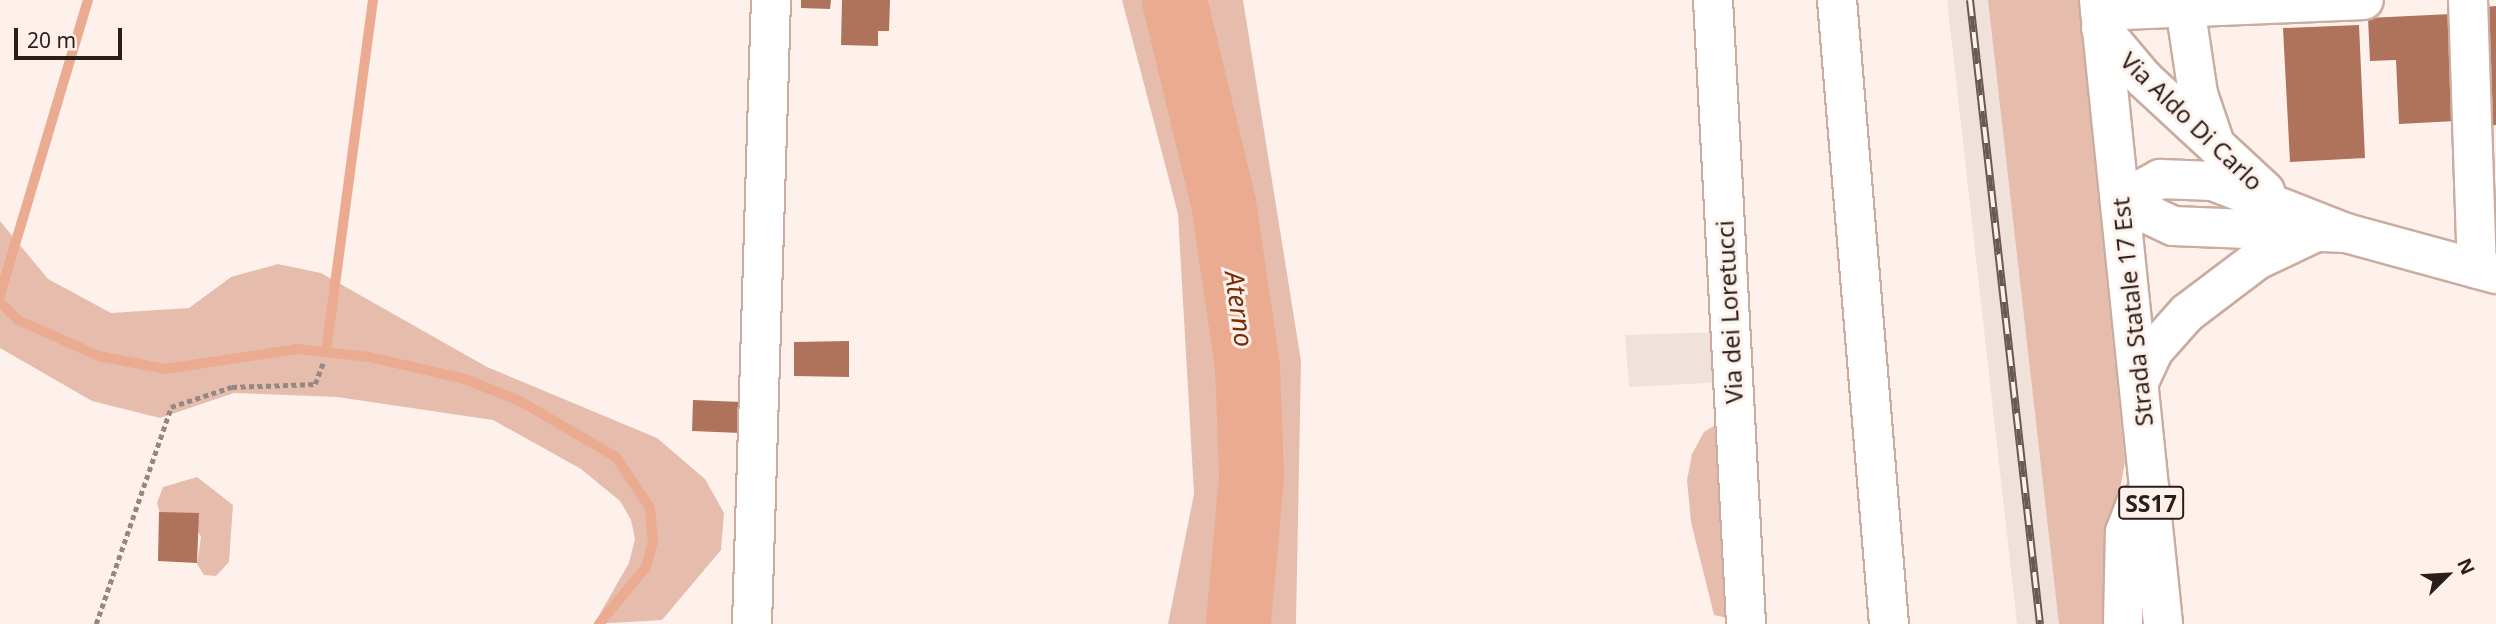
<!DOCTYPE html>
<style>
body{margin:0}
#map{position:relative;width:2496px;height:624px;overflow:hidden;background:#fef1ec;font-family:"Noto Sans",sans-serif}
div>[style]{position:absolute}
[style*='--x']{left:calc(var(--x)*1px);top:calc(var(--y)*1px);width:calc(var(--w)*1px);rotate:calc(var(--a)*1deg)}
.built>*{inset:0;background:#f1e1db}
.green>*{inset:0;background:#e6bdad}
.stream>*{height:10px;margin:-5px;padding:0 5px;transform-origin:5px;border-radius:5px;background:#eaab90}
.river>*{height:65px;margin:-32.5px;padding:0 32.5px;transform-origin:32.5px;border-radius:32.5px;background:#eaab90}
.building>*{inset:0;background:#ae735a}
.path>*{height:4.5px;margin-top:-2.25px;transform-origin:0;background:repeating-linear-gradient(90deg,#958884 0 5px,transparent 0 8.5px)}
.roads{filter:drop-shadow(2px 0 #caaca0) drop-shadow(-2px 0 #caaca0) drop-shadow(0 2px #caaca0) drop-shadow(0 -2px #caaca0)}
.minor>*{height:38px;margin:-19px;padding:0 19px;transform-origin:19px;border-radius:19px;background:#fff}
.major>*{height:38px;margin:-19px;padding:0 19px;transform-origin:19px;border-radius:19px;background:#fff}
.rail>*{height:8px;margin-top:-4px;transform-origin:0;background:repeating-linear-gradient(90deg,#fef1ec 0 16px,#675a56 0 32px);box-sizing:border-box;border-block:2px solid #675a56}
span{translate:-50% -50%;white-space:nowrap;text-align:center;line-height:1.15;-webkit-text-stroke:6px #fef1ec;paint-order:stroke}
.shield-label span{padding:2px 5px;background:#fef1ec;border:2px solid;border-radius:5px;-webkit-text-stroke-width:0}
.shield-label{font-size:23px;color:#2a1e1a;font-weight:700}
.street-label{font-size:24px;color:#2a1e1a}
.water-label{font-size:26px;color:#762d04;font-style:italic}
.north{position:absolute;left:2412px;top:540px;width:70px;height:70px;-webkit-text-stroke:5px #fef1ec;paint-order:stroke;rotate:66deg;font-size:19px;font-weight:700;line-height:28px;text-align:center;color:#2a1e1a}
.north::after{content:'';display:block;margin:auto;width:24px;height:32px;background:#2a1e1a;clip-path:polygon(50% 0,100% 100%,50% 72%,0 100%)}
.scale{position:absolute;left:14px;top:28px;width:108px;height:32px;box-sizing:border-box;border:4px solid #2a1e1a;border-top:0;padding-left:9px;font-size:21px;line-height:24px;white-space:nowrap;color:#2a1e1a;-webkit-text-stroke:5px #fef1ec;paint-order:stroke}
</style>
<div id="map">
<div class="built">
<i style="clip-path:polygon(1947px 0,1993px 0,2063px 624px,2017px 624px)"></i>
<i style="clip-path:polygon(1722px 332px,1726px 382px,1629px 387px,1625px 335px)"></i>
</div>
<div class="green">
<i style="clip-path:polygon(1122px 0,1243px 0,1301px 361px,1296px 624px,1168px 624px,1194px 494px,1178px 214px)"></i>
<i style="clip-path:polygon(1988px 0,2078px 0,2125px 462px,2110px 544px,2112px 624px,2059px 624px)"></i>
<i style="clip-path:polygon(0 221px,48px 279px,111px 313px,189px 308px,231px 277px,278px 264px,321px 273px,487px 367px,657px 438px,705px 479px,724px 513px,721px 550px,662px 620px,594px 624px,629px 563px,635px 539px,631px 520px,620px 501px,581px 469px,493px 420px,337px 397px,234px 393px,160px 418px,92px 401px,0 348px)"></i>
<i style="clip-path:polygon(1717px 424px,1740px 621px,1714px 615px,1691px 522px,1687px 480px,1692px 454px,1704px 432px)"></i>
<i style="clip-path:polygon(197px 477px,233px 505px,229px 562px,216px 576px,204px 575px,197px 564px,201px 537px,190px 519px,160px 514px,157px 503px,163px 487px)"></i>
</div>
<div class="stream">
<i style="--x:0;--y:295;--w:308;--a:-73.4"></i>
<i style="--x:0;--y:302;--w:25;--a:45"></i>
<i style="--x:18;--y:320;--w:89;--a:24"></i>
<i style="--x:99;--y:356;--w:67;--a:11.1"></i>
<i style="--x:165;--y:369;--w:134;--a:-8.6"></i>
<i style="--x:297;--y:349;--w:72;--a:6.3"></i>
<i style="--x:369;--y:357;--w:98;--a:12.9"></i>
<i style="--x:465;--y:379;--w:59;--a:21.8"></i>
<i style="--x:520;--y:401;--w:111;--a:30.3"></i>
<i style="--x:616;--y:457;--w:61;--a:56.3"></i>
<i style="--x:650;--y:508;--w:33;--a:85"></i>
<i style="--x:653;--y:541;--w:27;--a:105"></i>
<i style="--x:646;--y:567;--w:74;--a:129.5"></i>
<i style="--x:326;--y:352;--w:355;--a:-82.4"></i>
</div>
<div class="river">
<i style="--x:1174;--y:0;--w:209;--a:76.4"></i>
<i style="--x:1223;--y:203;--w:165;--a:81.6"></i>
<i style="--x:1247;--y:366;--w:111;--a:87.9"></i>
<i style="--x:1251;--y:477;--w:148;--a:95.1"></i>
</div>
<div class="building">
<i style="clip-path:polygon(801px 0,831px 0,830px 9px,801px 8px)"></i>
<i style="clip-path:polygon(842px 0,890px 0,889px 31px,878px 31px,878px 46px,841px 45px)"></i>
<i style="clip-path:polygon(2496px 6px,2496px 125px,2489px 126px,2485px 7px)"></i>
<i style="clip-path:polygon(2451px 14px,2456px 121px,2399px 124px,2396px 60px,2370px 61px,2368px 18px)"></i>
<i style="clip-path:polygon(2359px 25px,2365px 158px,2290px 162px,2283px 28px)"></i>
<i style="clip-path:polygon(849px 341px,849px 377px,794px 376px,794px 342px)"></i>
<i style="clip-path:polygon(693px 400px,741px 402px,740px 433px,692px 431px)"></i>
<i style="clip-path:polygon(159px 512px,199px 513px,197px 563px,158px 561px)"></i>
</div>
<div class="path">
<i style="--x:96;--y:624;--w:230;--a:-70.9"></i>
<i style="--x:171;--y:407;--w:64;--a:-18.2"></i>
<i style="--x:232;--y:387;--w:83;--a:-2.1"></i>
<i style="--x:315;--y:384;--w:25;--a:-69"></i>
</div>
<div class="roads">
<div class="minor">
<i style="--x:1713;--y:0;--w:625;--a:86.97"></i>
<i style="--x:1837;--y:0;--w:626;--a:85.24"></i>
<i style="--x:2184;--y:0;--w:95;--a:81.5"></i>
<i style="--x:2198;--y:94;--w:53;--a:71.2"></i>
<i style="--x:2468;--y:0;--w:269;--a:88.1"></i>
<i style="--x:2100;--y:11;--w:264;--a:-2.4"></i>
<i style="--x:2101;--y:28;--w:67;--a:49.9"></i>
<i style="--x:2144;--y:79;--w:165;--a:42.8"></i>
<i style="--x:2346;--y:233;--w:173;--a:-177.7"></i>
<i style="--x:2173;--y:226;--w:59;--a:-154.7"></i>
<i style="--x:2120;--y:201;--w:46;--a:-28.8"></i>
<i style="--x:2160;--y:179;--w:53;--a:2.2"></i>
<i style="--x:2213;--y:181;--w:143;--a:21.4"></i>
<i style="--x:2346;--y:233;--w:156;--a:15.3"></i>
<i style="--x:2139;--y:382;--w:35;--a:-65"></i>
<i style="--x:2154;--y:350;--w:50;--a:-48.3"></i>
<i style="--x:2187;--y:313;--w:88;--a:-37.1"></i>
<i style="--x:2257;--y:260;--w:63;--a:-25.3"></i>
<i style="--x:752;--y:624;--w:624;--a:-88.26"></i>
<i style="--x:2123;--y:624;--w:92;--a:-88.8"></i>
<i style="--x:2125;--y:532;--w:28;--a:-69"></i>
<i style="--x:2135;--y:506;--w:21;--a:-43"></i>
</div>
<div class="major">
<i style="--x:2099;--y:0;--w:627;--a:84.14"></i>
</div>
</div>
<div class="rail">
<i style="--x:1970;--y:0;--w:628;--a:83.6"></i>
</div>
<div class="shield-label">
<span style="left:2151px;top:503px">SS17</span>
</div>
<div class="street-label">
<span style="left:2192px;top:121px;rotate:44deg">Via Aldo Di Carlo</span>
<span style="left:1729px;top:312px;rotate:-93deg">Via dei Loretucci</span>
<span style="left:2132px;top:312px;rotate:-96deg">Strada Statale 17 Est</span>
</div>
<div class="water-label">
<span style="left:1239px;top:309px;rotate:82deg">Aterno</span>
</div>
<div class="north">N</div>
<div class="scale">20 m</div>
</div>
